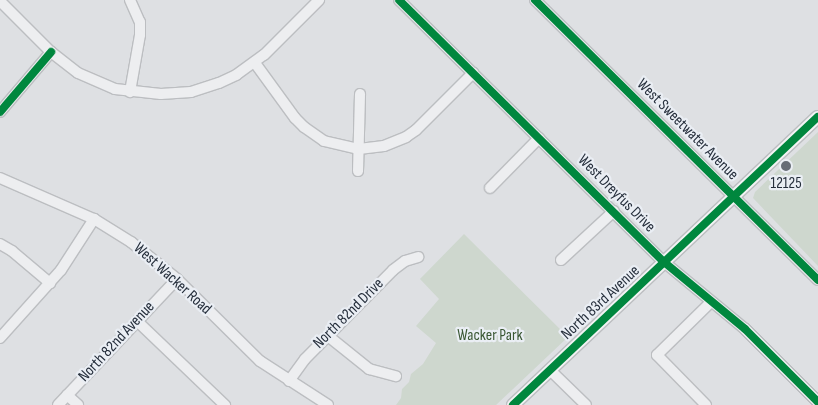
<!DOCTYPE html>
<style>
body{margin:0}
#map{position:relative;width:818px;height:405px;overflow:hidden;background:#dee0e3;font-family:"Sofia Sans Condensed",sans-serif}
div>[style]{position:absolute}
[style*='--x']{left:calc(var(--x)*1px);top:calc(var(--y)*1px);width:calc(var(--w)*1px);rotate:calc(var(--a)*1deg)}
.green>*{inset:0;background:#ced7ce}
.roads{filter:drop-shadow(1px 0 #bcbec1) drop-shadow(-1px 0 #bcbec1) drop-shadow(0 1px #bcbec1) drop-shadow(0 -1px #bcbec1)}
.minor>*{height:10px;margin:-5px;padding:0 5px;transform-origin:5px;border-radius:5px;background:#edeef0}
.major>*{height:12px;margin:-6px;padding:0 6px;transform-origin:6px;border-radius:6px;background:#f2f3f4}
.cycleway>*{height:8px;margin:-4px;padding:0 4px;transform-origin:4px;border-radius:4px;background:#00873e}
.dots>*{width:14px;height:14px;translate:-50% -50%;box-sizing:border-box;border:2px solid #eaeef4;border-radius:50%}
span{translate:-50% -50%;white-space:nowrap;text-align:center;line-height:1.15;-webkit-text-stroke:4.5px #eaeef4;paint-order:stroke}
.street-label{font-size:16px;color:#252e3b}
.poi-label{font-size:16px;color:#252e3b}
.park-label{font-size:16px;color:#3a5733}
</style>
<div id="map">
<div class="green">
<i style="clip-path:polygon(818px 132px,818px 266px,753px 198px,755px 192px)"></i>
<i style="clip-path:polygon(464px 234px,568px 337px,496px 405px,396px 405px,401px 398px,402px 389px,409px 382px,411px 374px,423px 364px,436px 343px,416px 326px,439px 299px,420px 279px)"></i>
</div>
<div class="roads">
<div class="minor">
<i style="--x:130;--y:0;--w:24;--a:66"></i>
<i style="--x:140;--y:22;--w:13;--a:90"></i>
<i style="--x:140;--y:35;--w:58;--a:100"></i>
<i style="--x:399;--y:0;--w:373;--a:44.7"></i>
<i style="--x:664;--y:262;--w:105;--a:39.6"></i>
<i style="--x:745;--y:329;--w:103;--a:45"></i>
<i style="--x:535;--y:0;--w:398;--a:44.7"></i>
<i style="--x:0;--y:1;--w:72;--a:45"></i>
<i style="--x:51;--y:52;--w:34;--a:38"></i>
<i style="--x:78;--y:73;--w:40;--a:23.4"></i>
<i style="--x:115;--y:89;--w:46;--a:6.2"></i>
<i style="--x:161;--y:94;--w:30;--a:-4"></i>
<i style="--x:191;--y:92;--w:29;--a:-18"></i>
<i style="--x:219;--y:83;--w:19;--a:-25"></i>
<i style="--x:236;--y:75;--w:34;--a:-36"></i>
<i style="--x:264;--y:55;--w:78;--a:-45"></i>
<i style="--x:255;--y:63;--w:68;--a:54"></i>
<i style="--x:295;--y:118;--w:13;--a:45"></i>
<i style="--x:304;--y:127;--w:24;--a:35"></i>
<i style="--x:324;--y:141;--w:36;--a:13"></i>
<i style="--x:359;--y:149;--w:25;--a:-7"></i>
<i style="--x:384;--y:146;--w:24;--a:-22"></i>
<i style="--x:406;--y:137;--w:12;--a:-35"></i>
<i style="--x:416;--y:130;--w:81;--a:-45"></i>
<i style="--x:0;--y:112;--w:79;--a:-49.6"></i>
<i style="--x:358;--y:171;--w:77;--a:-88.5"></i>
<i style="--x:0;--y:178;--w:103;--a:23.6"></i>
<i style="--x:94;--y:219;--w:44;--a:31.9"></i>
<i style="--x:131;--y:242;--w:59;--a:38.8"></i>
<i style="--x:177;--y:279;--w:117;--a:44.7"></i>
<i style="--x:260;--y:361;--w:81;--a:32.9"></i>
<i style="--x:490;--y:188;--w:70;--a:-45.6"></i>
<i style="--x:0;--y:244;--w:14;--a:30"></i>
<i style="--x:12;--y:251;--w:50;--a:40.1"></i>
<i style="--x:561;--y:260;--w:72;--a:-42.8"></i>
<i style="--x:137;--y:321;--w:122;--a:43.7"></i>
<i style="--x:328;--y:336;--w:53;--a:38.8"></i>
<i style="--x:369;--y:369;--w:28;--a:15"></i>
<i style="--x:0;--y:338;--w:91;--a:-48.1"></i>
<i style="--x:61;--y:270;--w:61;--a:-57.1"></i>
<i style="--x:550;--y:370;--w:50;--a:44.2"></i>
<i style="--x:289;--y:381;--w:27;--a:-54"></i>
<i style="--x:305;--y:359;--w:125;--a:-45.3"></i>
<i style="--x:393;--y:270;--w:15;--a:-37"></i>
<i style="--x:405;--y:261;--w:14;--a:-17"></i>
<i style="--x:67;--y:395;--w:15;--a:42"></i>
<i style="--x:58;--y:405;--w:173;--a:-46.6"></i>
<i style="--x:706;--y:405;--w:70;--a:-134.4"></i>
<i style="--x:657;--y:355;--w:76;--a:-44.5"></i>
</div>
<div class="major">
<i style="--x:513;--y:405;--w:419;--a:-43.4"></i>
</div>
</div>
<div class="cycleway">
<i style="--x:399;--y:0;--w:373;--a:44.7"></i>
<i style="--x:664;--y:262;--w:105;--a:39.6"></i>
<i style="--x:745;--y:329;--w:103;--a:45"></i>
<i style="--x:535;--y:0;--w:398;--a:44.7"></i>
<i style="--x:0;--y:112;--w:79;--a:-49.6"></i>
<i style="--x:513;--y:405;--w:419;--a:-43.4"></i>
</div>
<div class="dots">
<i style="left:786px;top:166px;background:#666c76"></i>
</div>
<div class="street-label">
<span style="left:687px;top:130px;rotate:45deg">West Sweetwater Avenue</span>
<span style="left:616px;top:194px;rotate:45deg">West Dreyfus Drive</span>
<span style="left:172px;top:279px;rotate:42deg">West Wacker Road</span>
<span style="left:601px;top:303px;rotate:-43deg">North 83rd Avenue</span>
<span style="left:349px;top:314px;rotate:-45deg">North 82nd Drive</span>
<span style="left:117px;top:342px;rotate:-47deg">North 82nd Avenue</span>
</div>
<div class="poi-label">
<span style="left:786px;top:184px">12125</span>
</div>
<div class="park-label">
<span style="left:490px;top:336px">Wacker Park</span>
</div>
</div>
